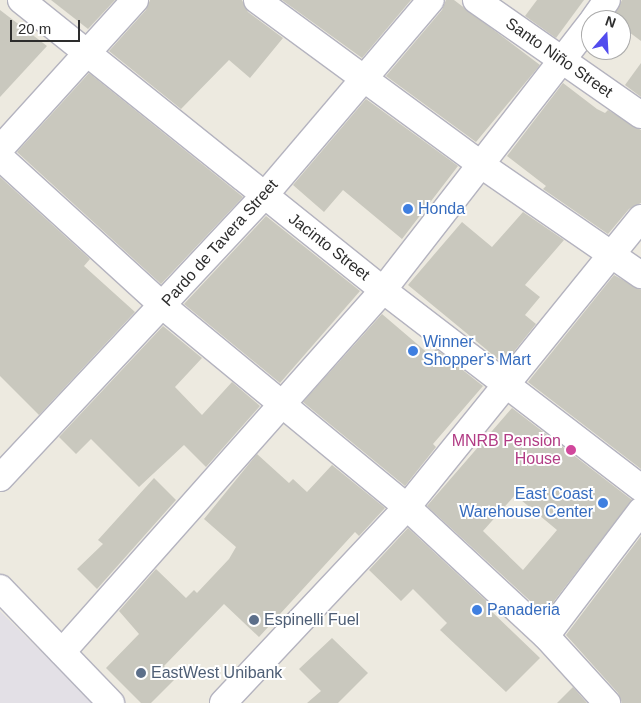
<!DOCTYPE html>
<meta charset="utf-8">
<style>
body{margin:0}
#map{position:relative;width:641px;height:703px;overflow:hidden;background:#edeae0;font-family:Helvetica,sans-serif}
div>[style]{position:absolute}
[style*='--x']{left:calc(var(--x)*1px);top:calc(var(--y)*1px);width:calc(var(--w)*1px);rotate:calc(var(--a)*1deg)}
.industrial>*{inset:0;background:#e3e0e6}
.building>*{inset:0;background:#c9c8be}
.roads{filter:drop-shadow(1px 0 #b4b3bf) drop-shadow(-1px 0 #b4b3bf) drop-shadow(0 1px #b4b3bf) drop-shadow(0 -1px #b4b3bf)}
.minor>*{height:26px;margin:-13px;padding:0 13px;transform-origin:13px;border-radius:13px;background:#fff}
.dots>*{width:14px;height:14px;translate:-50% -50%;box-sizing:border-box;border:2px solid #fff;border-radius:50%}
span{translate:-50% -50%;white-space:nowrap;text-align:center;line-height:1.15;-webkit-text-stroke:4px #fff;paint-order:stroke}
.street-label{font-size:16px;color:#2d2d2d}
.shop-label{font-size:16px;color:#366cbe}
.left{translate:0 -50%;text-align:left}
.right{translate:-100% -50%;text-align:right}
.hotel-label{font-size:16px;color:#b23c85}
.service-label{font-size:16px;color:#4e5e75}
.north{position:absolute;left:581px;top:10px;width:50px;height:50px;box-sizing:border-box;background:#fff;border:1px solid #ababab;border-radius:50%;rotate:19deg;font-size:14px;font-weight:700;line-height:20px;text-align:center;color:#2d2d2d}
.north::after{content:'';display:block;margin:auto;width:18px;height:22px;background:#524cee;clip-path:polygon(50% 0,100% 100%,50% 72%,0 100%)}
.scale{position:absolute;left:10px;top:20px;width:70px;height:22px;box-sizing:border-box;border:2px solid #2d2d2d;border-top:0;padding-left:6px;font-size:15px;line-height:18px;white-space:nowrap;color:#2d2d2d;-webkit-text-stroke:4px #fff;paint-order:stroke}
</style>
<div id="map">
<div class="industrial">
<i style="clip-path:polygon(0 611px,93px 703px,0 703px)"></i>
</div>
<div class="building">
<i style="clip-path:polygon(51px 0,115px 0,88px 29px)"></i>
<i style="clip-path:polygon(150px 0,242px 0,248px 12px,283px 38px,250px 78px,229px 60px,181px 109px,109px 51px,146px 10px)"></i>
<i style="clip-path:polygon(282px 0,411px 0,362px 58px)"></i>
<i style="clip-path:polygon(446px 0,454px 0,540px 65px,476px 142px,386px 76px,442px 10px)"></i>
<i style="clip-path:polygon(537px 0,584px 0,556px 38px,525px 16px)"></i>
<i style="clip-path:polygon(622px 0,641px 0,641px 41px,621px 26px,621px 20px,612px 19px)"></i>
<i style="clip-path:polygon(0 10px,47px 46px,0 97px)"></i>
<i style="clip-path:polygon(641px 63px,641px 97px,625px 85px)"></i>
<i style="clip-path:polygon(89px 73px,243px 197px,161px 284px,17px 152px)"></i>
<i style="clip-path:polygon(563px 83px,597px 109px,605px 113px,608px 110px,641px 130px,641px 203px,629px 209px,608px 234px,543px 189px,546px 186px,507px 156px)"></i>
<i style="clip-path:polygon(366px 99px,458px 166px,402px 239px,343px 190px,324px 212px,293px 185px)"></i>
<i style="clip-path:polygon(0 177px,90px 259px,84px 266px,135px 312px,39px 415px,0 376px)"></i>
<i style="clip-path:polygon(523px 212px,564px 240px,525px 285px,540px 297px,525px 315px,536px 324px,504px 364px,408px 285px,462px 222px,492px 247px)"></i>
<i style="clip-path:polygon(266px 216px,360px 291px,280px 383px,184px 304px)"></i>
<i style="clip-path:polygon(614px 275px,641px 290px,641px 469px,528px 382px)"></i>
<i style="clip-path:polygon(382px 314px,430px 355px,436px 349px,483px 386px,433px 444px,436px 447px,405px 486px,303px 402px)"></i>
<i style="clip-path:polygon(163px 326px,202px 358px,175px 387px,202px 415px,232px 382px,260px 406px,206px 467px,184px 445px,139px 487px,91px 439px,76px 454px,59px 437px)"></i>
<i style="clip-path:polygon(evenodd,512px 408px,632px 500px,548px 609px,539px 609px,427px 506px,512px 408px,515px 495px,557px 530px,523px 570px,483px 531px,515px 495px)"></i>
<i style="clip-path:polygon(257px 454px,289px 483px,293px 479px,307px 492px,332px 465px,385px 508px,359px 536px,355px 532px,259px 637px,224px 604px,164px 666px,176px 678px,151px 703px,141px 703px,106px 668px,139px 634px,119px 611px,156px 569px,186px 598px,194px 590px,197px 593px,229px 559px,236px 547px,204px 519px)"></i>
<i style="clip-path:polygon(154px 478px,176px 500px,97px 589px,77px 569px,103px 544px,98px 540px)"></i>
<i style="clip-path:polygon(408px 528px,495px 609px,489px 609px,540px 658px,506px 692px,440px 630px,447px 623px,413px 589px,401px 601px,369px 570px)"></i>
<i style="clip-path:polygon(641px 536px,641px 703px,622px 703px,618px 693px,566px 635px)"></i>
<i style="clip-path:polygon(332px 638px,368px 673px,338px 703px,307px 703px,321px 691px,299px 669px)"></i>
<i style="clip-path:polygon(573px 687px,587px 703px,557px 703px)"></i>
</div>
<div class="roads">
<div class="minor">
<i style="--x:21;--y:0;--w:464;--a:38.7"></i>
<i style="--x:383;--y:290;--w:325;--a:37.5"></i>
<i style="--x:257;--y:0;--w:277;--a:36.3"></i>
<i style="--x:480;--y:164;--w:196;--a:34.6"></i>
<i style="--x:476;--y:0;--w:201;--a:34.9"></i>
<i style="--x:593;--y:20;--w:24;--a:-55"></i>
<i style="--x:0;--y:149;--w:201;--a:-47.8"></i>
<i style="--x:0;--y:157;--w:221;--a:42.4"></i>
<i style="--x:163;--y:306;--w:316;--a:39.5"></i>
<i style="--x:407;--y:507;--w:190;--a:42.9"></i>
<i style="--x:546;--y:636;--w:91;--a:47.7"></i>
<i style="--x:0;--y:478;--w:386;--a:-46.9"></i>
<i style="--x:264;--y:196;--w:257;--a:-49.6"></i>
<i style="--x:0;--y:588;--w:160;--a:46"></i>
<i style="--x:546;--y:636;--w:157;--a:-52.8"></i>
<i style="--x:62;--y:652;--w:484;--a:-48.4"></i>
<i style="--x:383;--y:290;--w:338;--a:-52.1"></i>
<i style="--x:223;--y:703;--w:269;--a:-46.8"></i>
<i style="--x:407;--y:507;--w:372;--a:-51"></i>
</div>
</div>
<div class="dots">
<i style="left:408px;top:209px;background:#3f7fe0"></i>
<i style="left:413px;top:351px;background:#3f7fe0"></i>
<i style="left:571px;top:450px;background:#d1479c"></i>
<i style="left:603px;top:503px;background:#3f7fe0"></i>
<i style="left:477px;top:610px;background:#3f7fe0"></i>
<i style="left:254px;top:620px;background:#5c6f8a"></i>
<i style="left:141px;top:673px;background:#5c6f8a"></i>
</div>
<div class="street-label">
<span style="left:559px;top:58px;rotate:35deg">Santo Niño Street</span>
<span style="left:220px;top:243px;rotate:-48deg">Pardo de Tavera Street</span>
<span style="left:329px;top:247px;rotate:38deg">Jacinto Street</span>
</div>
<div class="shop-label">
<span class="left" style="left:418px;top:209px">Honda</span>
<span class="left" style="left:423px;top:351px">Winner<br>Shopper's Mart</span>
<span class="right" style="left:593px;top:503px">East Coast<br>Warehouse Center</span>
<span class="left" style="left:487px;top:610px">Panaderia</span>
</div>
<div class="hotel-label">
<span class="right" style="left:561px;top:450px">MNRB Pension<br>House</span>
</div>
<div class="service-label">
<span class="left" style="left:264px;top:620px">Espinelli Fuel</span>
<span class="left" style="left:151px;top:673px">EastWest Unibank</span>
</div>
<div class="north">N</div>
<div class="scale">20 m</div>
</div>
